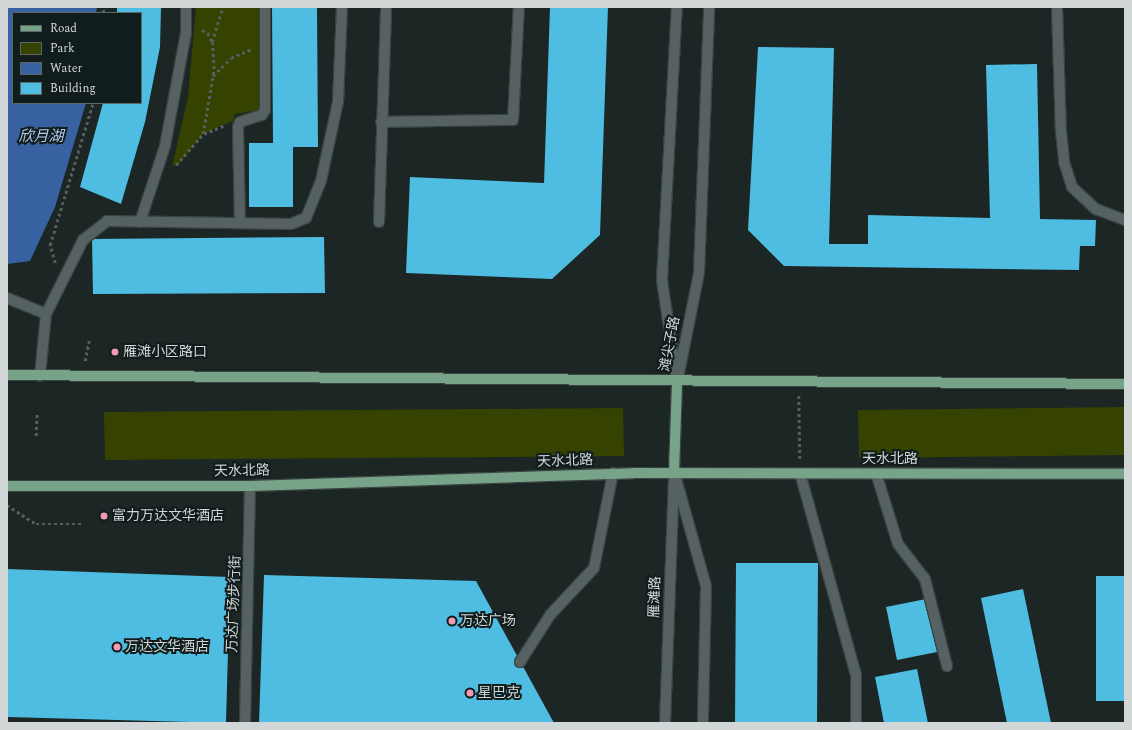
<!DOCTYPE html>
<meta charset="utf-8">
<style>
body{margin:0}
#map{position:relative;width:1132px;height:730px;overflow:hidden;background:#1b2625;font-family:Spectral,"Noto Sans SC",serif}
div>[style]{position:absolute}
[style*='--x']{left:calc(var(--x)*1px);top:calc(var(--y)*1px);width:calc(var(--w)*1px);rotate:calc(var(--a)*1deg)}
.green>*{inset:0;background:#364300}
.water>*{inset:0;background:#3761a0}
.building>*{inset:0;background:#4fbce1}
.path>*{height:2.5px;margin-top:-1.25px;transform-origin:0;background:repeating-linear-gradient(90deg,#565f5e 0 3px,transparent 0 6px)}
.roads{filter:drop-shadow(1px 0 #3a4342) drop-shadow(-1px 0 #3a4342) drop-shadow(0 1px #3a4342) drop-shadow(0 -1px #3a4342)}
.service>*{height:10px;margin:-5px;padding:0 5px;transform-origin:5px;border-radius:5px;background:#556261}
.pedestrian>*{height:10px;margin:-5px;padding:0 5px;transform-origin:5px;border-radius:5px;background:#556261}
.minor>*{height:10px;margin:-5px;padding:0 5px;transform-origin:5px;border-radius:5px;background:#556261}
.secondary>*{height:10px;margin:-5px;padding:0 5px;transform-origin:5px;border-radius:5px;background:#556261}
.primary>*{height:10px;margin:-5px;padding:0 5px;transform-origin:5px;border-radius:5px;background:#77a489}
.dots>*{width:11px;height:11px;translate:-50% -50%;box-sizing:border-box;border:2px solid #111d1c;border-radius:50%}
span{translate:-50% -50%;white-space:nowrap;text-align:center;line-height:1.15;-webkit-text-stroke:4px #111d1c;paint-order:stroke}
.street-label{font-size:14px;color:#d0d7d6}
.poi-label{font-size:14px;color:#d0d7d6}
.left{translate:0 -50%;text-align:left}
.water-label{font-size:15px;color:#b4cbef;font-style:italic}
.frame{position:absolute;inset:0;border:8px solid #d0d7d6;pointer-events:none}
.legend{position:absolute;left:12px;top:12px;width:130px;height:92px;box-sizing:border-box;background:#111d1c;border:1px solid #5d6766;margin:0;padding:5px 7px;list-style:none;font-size:12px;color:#d0d7d6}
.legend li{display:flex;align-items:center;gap:8px;height:20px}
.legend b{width:20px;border:1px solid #5d6766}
</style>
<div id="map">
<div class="green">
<i style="clip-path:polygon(196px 7px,260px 7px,259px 110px,235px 114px,233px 121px,203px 134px,180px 163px,172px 167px,188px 97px)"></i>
<i style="clip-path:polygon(1125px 407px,1125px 455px,859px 458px,858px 410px)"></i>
<i style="clip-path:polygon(623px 408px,624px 456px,105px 460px,104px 412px)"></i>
</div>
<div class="water">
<i style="clip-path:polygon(7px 7px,97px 7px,96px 13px,13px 13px,13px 103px,86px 103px,55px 207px,30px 261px,7px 264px)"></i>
</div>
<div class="building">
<i style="clip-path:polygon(117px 7px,161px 7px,160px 47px,145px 122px,121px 204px,80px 187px,103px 103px,141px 103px,141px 13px,117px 13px)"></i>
<i style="clip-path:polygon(272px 7px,317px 7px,318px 147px,293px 147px,293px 207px,249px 207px,249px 143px,273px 143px)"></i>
<i style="clip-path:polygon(550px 7px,608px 7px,600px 235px,552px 279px,406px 273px,410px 177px,544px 183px)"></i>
<i style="clip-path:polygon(758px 47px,834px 48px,829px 244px,868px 244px,868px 215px,990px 218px,986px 65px,1037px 64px,1040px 219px,1096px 220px,1095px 246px,1080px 246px,1079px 270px,784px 266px,748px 230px)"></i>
<i style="clip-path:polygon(324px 237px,325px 293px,93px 294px,92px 239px)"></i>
<i style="clip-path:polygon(736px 563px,818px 563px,817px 723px,735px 723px)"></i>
<i style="clip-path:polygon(7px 569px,230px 577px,226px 723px,7px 717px)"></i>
<i style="clip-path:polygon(264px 575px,476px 581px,554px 723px,259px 723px)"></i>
<i style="clip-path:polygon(1096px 576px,1125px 576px,1125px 701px,1096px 701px)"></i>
<i style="clip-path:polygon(1023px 589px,1051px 723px,1007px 723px,981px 598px)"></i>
<i style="clip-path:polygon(926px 599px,937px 652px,897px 660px,886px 607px)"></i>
<i style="clip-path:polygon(917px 669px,928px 723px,884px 723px,875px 677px)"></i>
</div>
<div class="path">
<i style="--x:103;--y:13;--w:6;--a:-81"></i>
<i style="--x:202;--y:30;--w:7;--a:27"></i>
<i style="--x:208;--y:33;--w:10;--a:66"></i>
<i style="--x:213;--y:76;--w:25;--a:-45"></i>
<i style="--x:231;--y:58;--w:22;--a:-24"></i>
<i style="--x:204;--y:134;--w:21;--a:-23"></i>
<i style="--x:176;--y:165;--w:41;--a:-48.9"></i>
<i style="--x:203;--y:134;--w:66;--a:-80.4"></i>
<i style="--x:214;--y:69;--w:27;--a:-94"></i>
<i style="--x:212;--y:42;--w:37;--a:-73"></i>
<i style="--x:55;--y:263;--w:19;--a:-106"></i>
<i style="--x:50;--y:245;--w:148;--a:-73.2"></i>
<i style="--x:85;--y:361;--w:21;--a:-79"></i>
<i style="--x:799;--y:396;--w:63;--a:89.1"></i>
<i style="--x:36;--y:436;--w:24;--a:-88"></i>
<i style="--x:7;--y:505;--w:35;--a:33"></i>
<i style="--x:36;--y:524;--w:48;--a:0"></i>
</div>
<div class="roads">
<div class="service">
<i style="--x:1057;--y:7;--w:124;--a:88.2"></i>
<i style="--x:1061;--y:131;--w:31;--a:84"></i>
<i style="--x:1064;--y:162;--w:26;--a:72"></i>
<i style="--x:1072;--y:187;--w:33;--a:43"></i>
<i style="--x:1096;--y:209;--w:31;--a:21"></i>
<i style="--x:381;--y:122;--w:132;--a:-0.9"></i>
<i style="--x:513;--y:120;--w:113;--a:-87"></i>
<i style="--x:379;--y:222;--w:215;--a:-88.1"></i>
<i style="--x:7;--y:298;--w:42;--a:22.3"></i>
<i style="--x:800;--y:473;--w:210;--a:74.5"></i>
<i style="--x:856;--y:675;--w:48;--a:90"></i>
<i style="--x:876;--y:473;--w:74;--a:72.8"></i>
<i style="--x:898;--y:544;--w:44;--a:52.4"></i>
<i style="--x:925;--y:579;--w:90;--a:75.8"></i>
</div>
<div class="pedestrian">
<i style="--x:520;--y:662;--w:56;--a:-57.4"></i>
<i style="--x:550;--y:615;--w:64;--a:-46.9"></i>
<i style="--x:594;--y:568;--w:97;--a:-78.7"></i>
<i style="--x:245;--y:723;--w:237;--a:-88.8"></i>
</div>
<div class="minor">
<i style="--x:140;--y:222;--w:80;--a:-71.8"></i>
<i style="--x:165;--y:146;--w:115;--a:-79.5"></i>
<i style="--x:186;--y:33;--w:26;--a:-90"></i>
<i style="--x:240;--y:223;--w:96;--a:-91.2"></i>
<i style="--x:238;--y:127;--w:5;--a:-68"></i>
<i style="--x:240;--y:122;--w:23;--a:-18"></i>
<i style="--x:262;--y:115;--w:6;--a:-59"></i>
<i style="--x:265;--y:110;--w:103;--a:-90"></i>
<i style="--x:676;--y:375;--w:96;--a:-98.4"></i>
<i style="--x:662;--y:280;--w:273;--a:-86.9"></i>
<i style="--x:40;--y:376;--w:62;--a:-84.5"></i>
<i style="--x:46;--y:314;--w:83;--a:-63.4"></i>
<i style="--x:83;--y:240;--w:31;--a:-38"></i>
<i style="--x:107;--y:221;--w:184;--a:0.9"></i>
<i style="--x:291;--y:224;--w:16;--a:-22"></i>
<i style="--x:306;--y:218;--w:40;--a:-68"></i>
<i style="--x:321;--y:181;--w:81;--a:-77.9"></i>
<i style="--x:338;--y:102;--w:95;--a:-87.6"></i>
<i style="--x:677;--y:383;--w:112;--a:-78.7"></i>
<i style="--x:699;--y:273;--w:266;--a:-87.8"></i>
<i style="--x:675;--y:475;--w:115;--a:74.4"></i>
<i style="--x:706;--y:586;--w:137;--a:91.3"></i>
</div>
<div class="secondary">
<i style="--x:665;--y:723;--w:250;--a:-87.9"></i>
</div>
<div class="primary">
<i style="--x:7;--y:375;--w:1118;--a:0.46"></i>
<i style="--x:674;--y:473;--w:90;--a:-88.1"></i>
<i style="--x:7;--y:486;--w:243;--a:0"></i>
<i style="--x:250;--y:486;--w:383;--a:-1.9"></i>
<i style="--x:633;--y:473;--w:492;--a:0.1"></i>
</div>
</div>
<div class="dots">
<i style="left:115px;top:352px;background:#f19ab2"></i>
<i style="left:104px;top:516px;background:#f19ab2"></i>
<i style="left:452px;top:621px;background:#f19ab2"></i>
<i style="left:117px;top:647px;background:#f19ab2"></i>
<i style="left:470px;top:693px;background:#f19ab2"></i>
</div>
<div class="street-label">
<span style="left:670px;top:344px;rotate:-79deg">滩尖子路</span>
<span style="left:890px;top:459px">天水北路</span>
<span style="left:565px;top:461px;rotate:-2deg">天水北路</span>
<span style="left:242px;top:471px;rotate:-1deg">天水北路</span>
<span style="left:655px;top:597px;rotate:-88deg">雁滩路</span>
<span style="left:234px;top:604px;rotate:-88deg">万达广场步行街</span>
</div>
<div class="poi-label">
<span class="left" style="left:123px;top:352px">雁滩小区路口</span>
<span class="left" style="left:112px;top:516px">富力万达文华酒店</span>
<span class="left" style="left:460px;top:621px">万达广场</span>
<span class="left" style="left:125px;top:647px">万达文华酒店</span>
<span class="left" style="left:478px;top:693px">星巴克</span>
</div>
<div class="water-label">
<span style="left:41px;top:137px">欣月湖</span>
</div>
<div class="frame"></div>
<ul class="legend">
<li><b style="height:5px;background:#77a489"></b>Road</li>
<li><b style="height:11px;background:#364300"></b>Park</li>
<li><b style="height:11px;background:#3761a0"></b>Water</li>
<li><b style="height:11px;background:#4fbce1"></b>Building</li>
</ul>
</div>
